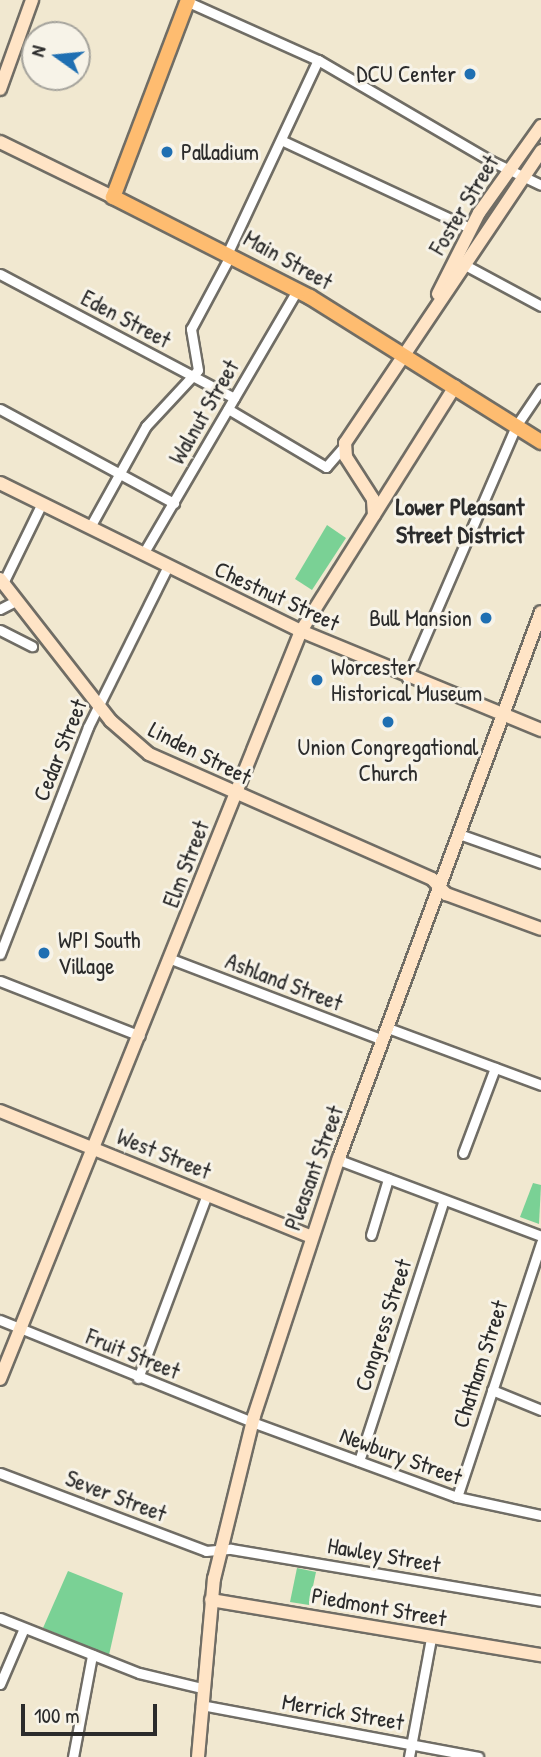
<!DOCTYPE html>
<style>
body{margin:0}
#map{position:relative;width:541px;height:1757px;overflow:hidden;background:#f1e8d0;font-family:"Patrick Hand",sans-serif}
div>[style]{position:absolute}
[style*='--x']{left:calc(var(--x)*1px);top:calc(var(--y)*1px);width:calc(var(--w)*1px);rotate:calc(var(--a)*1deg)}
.green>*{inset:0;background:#7ad195}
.roads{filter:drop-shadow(2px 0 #706d65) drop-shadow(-2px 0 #706d65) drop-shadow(0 2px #706d65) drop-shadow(0 -2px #706d65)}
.street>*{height:9px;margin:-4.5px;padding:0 4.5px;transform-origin:4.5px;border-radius:4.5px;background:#fff}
.secondary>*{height:12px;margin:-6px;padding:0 6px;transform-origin:6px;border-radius:6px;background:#ffe4c6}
.primary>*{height:14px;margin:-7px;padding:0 7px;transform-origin:7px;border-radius:7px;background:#febc70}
.dots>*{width:19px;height:19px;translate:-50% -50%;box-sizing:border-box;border:4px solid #f7f3e8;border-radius:50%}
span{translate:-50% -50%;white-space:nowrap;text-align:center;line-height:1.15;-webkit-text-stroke:6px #f7f3e8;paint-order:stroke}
.poi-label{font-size:23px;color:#2b2b2b}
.right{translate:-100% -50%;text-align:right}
.left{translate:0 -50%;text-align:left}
.street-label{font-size:23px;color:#2b2b2b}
.neighbourhood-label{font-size:24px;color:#2b2b2b;font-weight:700}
.north{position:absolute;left:21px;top:21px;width:70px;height:70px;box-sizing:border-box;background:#f7f3e8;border:2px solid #a5a39c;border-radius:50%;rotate:285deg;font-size:19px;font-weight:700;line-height:28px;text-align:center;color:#2b2b2b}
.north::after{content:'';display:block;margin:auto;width:24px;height:32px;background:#1f6fb2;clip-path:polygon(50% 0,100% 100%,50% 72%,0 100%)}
.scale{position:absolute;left:21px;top:1704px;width:136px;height:32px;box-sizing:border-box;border:4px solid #2b2b2b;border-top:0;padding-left:9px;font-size:21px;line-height:24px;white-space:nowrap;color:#2b2b2b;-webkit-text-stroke:5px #f7f3e8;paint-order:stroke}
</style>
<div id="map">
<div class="green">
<i style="clip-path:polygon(327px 525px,346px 538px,312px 590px,295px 579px)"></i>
<i style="clip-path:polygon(533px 1183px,541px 1185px,539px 1224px,520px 1217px)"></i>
<i style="clip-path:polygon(297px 1568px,316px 1572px,309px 1605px,290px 1602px)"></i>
<i style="clip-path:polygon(68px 1571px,123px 1593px,109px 1655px,43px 1628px)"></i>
</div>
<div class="roads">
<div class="street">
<i style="--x:186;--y:1;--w:145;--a:24.1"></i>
<i style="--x:318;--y:60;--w:200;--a:30.3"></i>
<i style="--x:491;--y:161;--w:55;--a:25.6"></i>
<i style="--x:281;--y:140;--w:208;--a:25"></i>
<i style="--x:228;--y:252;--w:212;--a:-64.9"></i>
<i style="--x:465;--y:265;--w:86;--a:28.3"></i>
<i style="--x:0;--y:274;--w:265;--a:27.9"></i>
<i style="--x:0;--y:409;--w:198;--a:28.4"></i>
<i style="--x:228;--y:409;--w:114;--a:30.6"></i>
<i style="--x:326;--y:467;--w:28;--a:-49"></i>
<i style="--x:90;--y:527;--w:115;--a:-61"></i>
<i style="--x:146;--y:426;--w:76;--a:-47.1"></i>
<i style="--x:198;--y:370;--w:42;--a:-99.7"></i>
<i style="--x:191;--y:329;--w:85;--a:-61.9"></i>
<i style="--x:143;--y:554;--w:306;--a:-59.7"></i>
<i style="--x:3;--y:583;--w:89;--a:-64"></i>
<i style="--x:0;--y:609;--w:18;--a:-27"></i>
<i style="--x:0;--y:630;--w:36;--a:27"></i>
<i style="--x:407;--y:678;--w:275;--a:-66.6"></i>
<i style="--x:516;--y:426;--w:45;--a:-56"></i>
<i style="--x:459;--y:834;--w:87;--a:19.5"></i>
<i style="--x:0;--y:954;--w:243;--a:-68.8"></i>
<i style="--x:88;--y:727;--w:180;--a:-63.6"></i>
<i style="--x:171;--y:959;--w:227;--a:20.9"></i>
<i style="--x:0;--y:981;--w:150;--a:21.4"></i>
<i style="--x:388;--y:1028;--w:163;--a:20.4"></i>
<i style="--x:463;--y:1153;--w:91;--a:-69.4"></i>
<i style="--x:339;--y:1160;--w:216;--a:20.6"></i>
<i style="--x:371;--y:1235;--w:59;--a:-73.1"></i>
<i style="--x:0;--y:1320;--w:272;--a:22"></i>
<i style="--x:252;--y:1422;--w:218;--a:20.1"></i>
<i style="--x:457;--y:1497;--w:86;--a:12.1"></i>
<i style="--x:138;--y:1378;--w:197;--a:-69.4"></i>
<i style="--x:492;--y:1390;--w:53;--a:22.2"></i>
<i style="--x:359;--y:1461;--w:274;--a:-72"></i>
<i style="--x:0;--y:1473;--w:220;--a:20.7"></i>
<i style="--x:206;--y:1551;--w:25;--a:-5"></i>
<i style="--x:231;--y:1549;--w:314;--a:9.5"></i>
<i style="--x:457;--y:1497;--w:268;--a:-71.7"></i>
<i style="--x:0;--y:1618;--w:149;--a:21.6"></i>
<i style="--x:139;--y:1673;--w:65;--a:13.4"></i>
<i style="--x:0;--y:1684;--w:61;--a:-66.8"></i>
<i style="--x:201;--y:1705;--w:282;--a:10.6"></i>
<i style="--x:73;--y:1757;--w:104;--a:-79.4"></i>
<i style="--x:409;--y:1757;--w:121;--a:-79.5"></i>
</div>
<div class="secondary">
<i style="--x:0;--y:89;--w:95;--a:-70.2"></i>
<i style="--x:0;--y:142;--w:126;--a:26"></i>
<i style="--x:438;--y:294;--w:91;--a:-63.2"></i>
<i style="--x:479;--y:213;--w:107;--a:-54.5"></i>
<i style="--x:0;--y:483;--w:335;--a:26.2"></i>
<i style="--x:301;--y:631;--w:260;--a:22.4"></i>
<i style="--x:374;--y:515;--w:16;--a:-94"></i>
<i style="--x:373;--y:499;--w:50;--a:-122.7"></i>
<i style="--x:346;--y:457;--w:14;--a:-94"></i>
<i style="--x:345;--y:443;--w:352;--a:-56.1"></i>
<i style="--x:0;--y:579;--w:180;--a:52"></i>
<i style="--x:111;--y:721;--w:50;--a:41"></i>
<i style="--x:149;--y:754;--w:309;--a:23.8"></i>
<i style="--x:432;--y:879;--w:21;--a:47"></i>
<i style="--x:446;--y:894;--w:101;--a:20.2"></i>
<i style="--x:0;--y:1111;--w:336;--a:22"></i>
<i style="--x:0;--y:1379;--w:806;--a:-68.08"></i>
<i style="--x:301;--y:631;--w:289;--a:-57.8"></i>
<i style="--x:211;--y:1600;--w:335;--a:9.5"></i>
<i style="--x:198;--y:1757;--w:179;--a:-84.9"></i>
<i style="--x:214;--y:1579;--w:168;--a:-76.2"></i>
<i style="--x:254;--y:1416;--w:272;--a:-71.8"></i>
<i style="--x:339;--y:1158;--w:582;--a:-69.7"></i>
</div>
<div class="primary">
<i style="--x:188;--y:0;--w:211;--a:110.8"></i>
<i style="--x:113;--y:197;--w:221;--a:26.9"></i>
<i style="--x:310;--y:297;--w:273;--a:32.1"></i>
</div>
</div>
<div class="dots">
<i style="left:470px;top:74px;background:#1f6fb2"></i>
<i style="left:167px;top:152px;background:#1f6fb2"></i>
<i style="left:486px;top:618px;background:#1f6fb2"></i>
<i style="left:317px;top:680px;background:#1f6fb2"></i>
<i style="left:388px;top:722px;background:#1f6fb2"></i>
<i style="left:44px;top:953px;background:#1f6fb2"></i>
</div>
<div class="poi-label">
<span class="right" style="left:456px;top:74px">DCU Center</span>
<span class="left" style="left:181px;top:152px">Palladium</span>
<span class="right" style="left:472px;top:618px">Bull Mansion</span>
<span class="left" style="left:331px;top:680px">Worcester<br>Historical Museum</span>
<span style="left:388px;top:760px">Union Congregational<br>Church</span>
<span class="left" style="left:58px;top:953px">WPI South<br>Village</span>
</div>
<div class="street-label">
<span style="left:464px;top:205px;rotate:-59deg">Foster Street</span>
<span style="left:288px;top:260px;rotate:29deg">Main Street</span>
<span style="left:126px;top:319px;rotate:28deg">Eden Street</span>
<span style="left:204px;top:412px;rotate:-60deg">Walnut Street</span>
<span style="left:277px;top:596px;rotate:25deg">Chestnut Street</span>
<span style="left:60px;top:750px;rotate:-68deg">Cedar Street</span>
<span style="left:200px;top:753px;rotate:27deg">Linden Street</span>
<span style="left:186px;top:864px;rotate:-69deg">Elm Street</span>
<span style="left:284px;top:982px;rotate:21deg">Ashland Street</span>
<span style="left:164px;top:1154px;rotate:22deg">West Street</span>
<span style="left:314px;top:1168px;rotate:-70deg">Pleasant Street</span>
<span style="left:383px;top:1325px;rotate:-72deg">Congress Street</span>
<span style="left:133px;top:1354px;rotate:22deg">Fruit Street</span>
<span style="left:480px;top:1364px;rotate:-72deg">Chatham Street</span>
<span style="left:401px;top:1456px;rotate:20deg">Newbury Street</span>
<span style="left:116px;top:1496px;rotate:21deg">Sever Street</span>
<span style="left:384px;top:1555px;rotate:10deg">Hawley Street</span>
<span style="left:379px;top:1607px;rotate:10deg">Piedmont Street</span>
<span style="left:343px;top:1712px;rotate:10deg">Merrick Street</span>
</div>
<div class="neighbourhood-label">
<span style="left:460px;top:521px">Lower Pleasant<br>Street District</span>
</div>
<div class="north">N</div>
<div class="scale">100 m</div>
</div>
